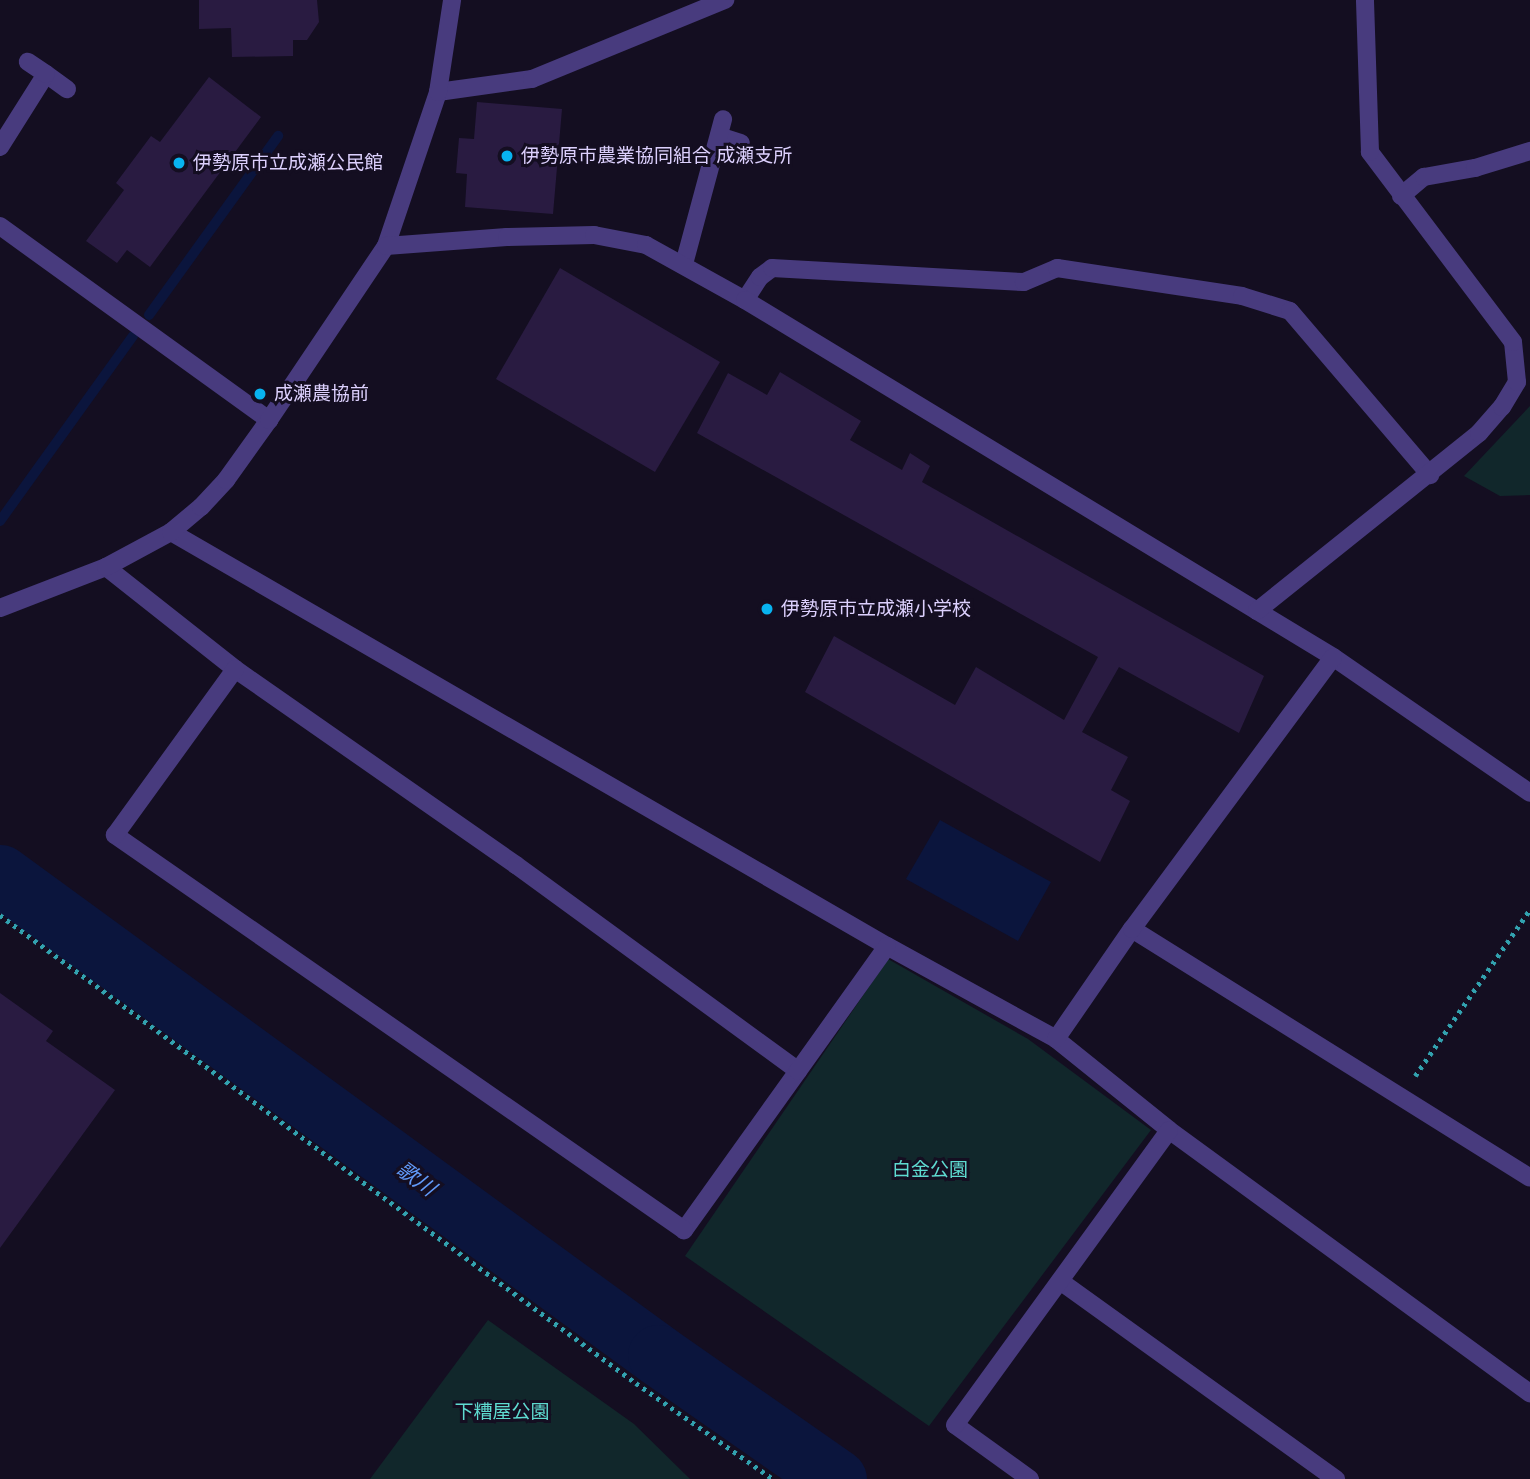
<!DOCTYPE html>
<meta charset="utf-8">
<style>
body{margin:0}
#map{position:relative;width:1530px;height:1479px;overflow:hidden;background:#140e21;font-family:Inter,"Noto Sans JP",sans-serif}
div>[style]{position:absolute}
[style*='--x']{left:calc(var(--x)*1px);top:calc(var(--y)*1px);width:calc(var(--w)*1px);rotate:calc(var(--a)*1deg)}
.green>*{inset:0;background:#11272b}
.water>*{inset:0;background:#0b153d}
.stream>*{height:10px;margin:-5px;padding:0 5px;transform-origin:5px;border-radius:5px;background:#0b153d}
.river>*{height:61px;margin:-30.5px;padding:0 30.5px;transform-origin:30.5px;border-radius:30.5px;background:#0b153d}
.building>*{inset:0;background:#291b41}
.path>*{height:4.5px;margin-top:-2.25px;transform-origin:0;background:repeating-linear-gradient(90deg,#32a2af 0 3.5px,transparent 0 8.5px)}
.minor>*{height:18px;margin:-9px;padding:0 9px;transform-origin:9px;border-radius:9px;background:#483b7e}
.dots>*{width:19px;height:19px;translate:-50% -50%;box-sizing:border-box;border:4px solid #140e21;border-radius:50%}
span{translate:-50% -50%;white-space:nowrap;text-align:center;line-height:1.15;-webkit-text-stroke:6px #140e21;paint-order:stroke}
.poi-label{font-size:19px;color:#dcd0fd}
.left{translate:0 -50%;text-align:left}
.park-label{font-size:19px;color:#5edad0}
.water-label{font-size:21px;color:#619af9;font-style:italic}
</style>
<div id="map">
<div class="green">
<i style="clip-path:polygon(1530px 406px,1530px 495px,1500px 496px,1464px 476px)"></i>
<i style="clip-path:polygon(888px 959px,1028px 1039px,1151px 1130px,929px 1426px,685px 1256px)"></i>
<i style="clip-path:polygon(488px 1320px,634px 1424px,690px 1479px,370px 1479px)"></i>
</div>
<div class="water">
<i style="clip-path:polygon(940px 820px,1051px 882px,1018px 941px,906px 879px)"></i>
</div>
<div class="stream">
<i style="--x:149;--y:315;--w:221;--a:-54.2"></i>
<i style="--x:0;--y:521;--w:228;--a:-54.3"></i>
</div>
<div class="river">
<i style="--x:0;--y:875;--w:814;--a:36.11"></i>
<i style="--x:658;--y:1355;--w:217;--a:34.9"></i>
</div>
<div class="building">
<i style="clip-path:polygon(199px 0,317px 0,319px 22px,307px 40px,293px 40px,293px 56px,232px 57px,231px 28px,199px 29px)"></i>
<i style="clip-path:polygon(209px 77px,261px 117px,150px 267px,127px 250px,117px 263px,86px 241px,124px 190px,116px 183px,151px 136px,160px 142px)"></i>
<i style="clip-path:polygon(477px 102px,562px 109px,553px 214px,465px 207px,467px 174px,456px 173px,459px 138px,474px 139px)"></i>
<i style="clip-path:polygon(560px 268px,720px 362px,655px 472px,496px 379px)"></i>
<i style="clip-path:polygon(780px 372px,861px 421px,850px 440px,902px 470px,910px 453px,930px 466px,922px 482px,1264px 676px,1239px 733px,1119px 667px,1082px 732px,1128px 757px,1111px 790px,1130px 801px,1100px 862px,805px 692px,834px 636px,955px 705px,976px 667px,1064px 720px,1098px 657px,697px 433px,728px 373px,767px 395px)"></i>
<i style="clip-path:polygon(0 993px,53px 1031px,46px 1041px,115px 1090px,0 1248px)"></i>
</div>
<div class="path">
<i style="--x:0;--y:915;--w:790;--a:36.35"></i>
<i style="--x:636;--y:1383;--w:167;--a:35"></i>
<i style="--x:1415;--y:1076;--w:203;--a:-55.4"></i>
</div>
<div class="minor">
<i style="--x:46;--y:74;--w:26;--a:36"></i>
<i style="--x:438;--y:92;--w:95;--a:-7.9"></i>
<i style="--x:532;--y:79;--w:209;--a:-22.3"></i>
<i style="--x:719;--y:136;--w:23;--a:18"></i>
<i style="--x:0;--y:147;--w:86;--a:-57.8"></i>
<i style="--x:46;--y:74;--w:22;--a:-146"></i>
<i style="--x:1401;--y:196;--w:30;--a:-40"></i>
<i style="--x:1424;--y:177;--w:52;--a:-10"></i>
<i style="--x:1475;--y:168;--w:58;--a:-17.2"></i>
<i style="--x:0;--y:226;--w:332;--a:35.8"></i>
<i style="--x:386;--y:246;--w:163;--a:-71.3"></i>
<i style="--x:438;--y:92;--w:93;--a:-81.3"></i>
<i style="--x:684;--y:264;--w:150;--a:-74.9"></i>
<i style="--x:745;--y:300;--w:27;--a:-57"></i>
<i style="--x:760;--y:277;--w:15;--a:-37"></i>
<i style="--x:772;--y:268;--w:252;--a:3.2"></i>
<i style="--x:1024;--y:282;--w:36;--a:-23"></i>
<i style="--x:1057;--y:268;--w:187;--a:8.6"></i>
<i style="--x:1242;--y:296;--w:50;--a:17.4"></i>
<i style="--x:1290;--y:311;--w:216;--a:49.5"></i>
<i style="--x:171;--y:532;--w:827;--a:30.04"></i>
<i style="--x:887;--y:946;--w:193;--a:28.8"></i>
<i style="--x:1056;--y:1039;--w:145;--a:38.8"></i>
<i style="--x:1169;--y:1130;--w:447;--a:36.1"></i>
<i style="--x:106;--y:567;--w:164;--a:38.3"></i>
<i style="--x:235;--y:669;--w:343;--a:34.9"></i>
<i style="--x:516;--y:865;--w:349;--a:36.1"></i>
<i style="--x:798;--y:1071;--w:196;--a:125.6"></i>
<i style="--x:684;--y:1230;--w:693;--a:-145.23"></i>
<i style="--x:115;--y:835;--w:205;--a:-54.1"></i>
<i style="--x:0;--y:608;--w:114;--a:-21.1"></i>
<i style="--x:106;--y:567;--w:74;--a:-28.3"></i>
<i style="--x:171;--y:532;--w:39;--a:-40"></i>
<i style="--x:201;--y:507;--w:37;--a:-47"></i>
<i style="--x:226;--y:480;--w:74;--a:-54.4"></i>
<i style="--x:269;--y:420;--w:210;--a:-56.1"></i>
<i style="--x:386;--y:246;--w:121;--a:-4.3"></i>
<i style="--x:507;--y:237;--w:87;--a:-1.3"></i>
<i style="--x:594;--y:235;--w:53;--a:10.9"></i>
<i style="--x:646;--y:245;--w:113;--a:29.1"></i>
<i style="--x:745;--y:300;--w:688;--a:31.26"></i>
<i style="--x:1333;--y:657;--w:239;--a:34.6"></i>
<i style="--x:1257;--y:611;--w:285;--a:-38.7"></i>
<i style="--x:1479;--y:433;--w:35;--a:-49"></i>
<i style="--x:1502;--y:407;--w:29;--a:-59"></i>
<i style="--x:1517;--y:382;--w:40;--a:-95.7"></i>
<i style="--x:1513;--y:342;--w:238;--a:-127"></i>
<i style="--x:1370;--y:152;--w:152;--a:-91.9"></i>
<i style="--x:1132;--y:929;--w:469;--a:32"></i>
<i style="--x:1056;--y:1039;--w:134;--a:-55.4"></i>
<i style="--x:1132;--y:929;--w:338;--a:-53.5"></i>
<i style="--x:798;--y:1071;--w:153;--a:-54.5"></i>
<i style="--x:1060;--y:1281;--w:340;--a:35.7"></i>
<i style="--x:1030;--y:1479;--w:92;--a:-144.2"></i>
<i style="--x:955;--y:1425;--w:364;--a:-54"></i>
</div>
<div class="dots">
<i style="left:507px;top:156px;background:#08b3f0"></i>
<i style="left:179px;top:163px;background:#08b3f0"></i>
<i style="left:260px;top:394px;background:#08b3f0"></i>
<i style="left:767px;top:609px;background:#08b3f0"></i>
</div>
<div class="poi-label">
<span class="left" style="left:521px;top:156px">伊勢原市農業協同組合 成瀬支所</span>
<span class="left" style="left:193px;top:163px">伊勢原市立成瀬公民館</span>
<span class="left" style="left:274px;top:394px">成瀬農協前</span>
<span class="left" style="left:781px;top:609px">伊勢原市立成瀬小学校</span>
</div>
<div class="park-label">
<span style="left:930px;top:1170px">白金公園</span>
<span style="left:502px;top:1412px">下糟屋公園</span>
</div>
<div class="water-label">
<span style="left:416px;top:1179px;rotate:36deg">歌川</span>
</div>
</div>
